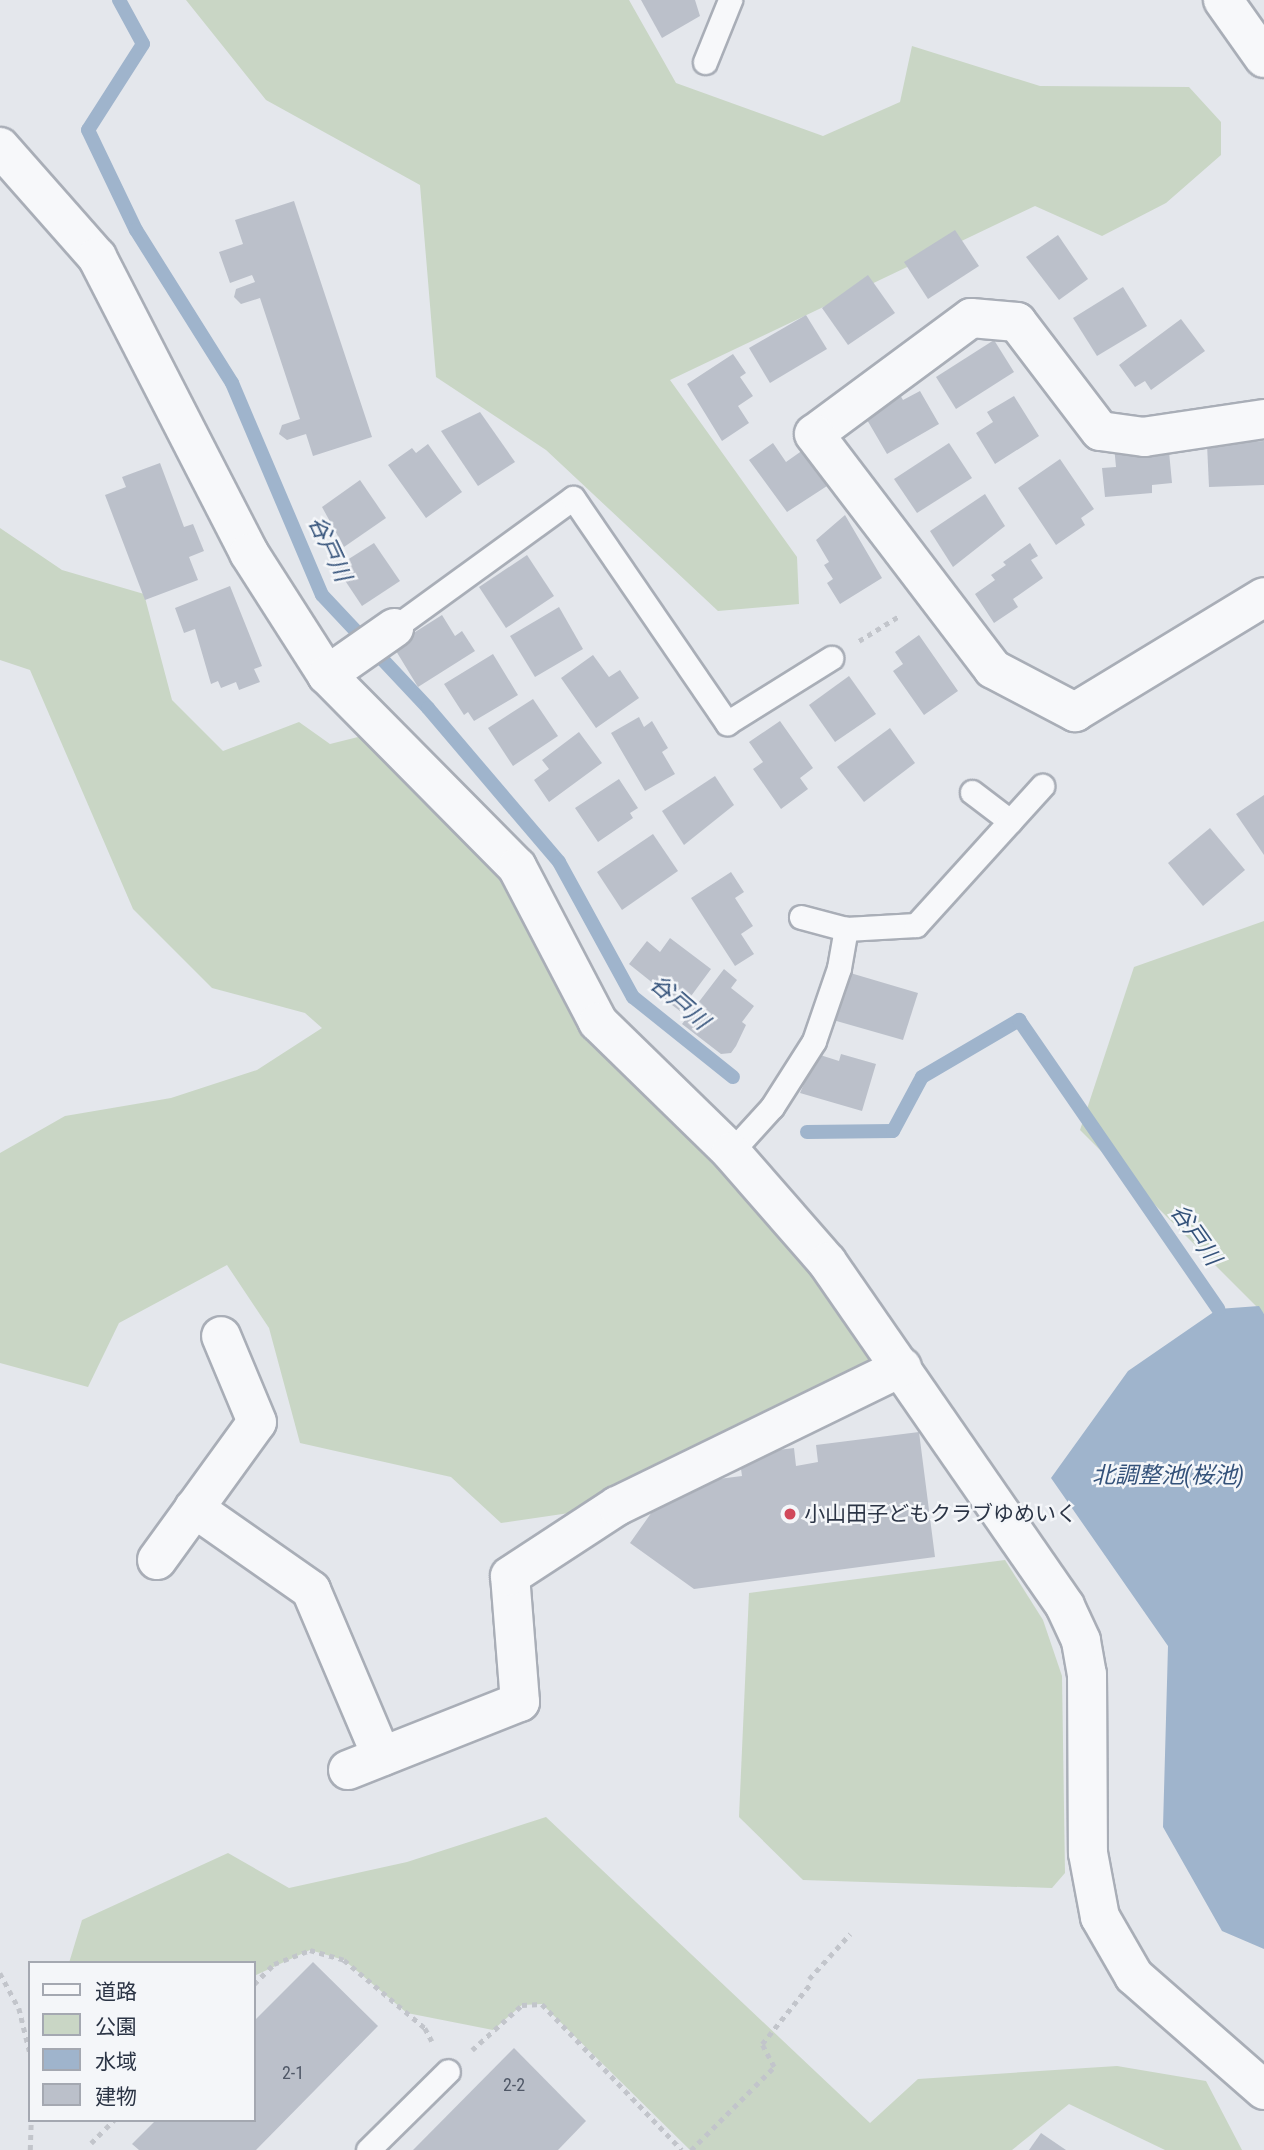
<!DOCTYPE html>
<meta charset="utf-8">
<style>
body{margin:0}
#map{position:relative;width:1264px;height:2150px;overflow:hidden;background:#e4e7ec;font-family:"Roboto Condensed","Noto Sans JP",sans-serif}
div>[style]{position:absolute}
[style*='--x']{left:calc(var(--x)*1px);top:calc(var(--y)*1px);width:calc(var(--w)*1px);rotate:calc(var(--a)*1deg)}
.green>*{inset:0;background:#c9d6c5}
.water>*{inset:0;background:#9fb4cc}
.stream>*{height:14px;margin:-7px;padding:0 7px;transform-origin:7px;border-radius:7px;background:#9fb4cc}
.building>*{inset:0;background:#bbc0ca}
.path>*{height:4.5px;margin-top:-2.25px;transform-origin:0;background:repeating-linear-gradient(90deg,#c2c5cb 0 5px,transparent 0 10px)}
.roads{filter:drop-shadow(2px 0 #a9aeb7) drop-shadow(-2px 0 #a9aeb7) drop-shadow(0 2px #a9aeb7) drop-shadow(0 -2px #a9aeb7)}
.lane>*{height:23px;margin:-11.5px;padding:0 11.5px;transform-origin:11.5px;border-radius:11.5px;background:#f7f8fa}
.street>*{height:38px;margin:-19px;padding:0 19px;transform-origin:19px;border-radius:19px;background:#f7f8fa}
.dots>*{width:19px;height:19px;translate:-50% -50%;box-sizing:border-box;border:4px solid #f4f6f9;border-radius:50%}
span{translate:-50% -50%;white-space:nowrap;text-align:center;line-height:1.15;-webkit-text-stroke:5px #f4f6f9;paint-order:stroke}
.number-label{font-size:18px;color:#4f5766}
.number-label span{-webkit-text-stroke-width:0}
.poi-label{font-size:21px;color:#2b3445}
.left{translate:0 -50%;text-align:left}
.water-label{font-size:23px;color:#34527a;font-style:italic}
.legend{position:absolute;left:28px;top:1961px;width:228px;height:161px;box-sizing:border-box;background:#f4f6f9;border:2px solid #a4a8b1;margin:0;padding:9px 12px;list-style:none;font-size:21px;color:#2b3445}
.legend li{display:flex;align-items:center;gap:14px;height:35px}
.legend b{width:35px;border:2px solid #a4a8b1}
</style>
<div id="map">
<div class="green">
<i style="clip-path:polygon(186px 0,629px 0,676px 83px,823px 136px,900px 102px,912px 46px,1040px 86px,1189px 87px,1221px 122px,1221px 155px,1166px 203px,1102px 236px,1035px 206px,670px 380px,797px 557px,799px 604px,718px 611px,546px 450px,436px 377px,420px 185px,266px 100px)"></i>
<i style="clip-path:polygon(0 528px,62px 570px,144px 594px,172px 700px,223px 751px,299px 722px,330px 744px,382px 731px,517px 867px,598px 1022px,902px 1367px,617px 1506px,501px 1523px,451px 1477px,300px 1443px,269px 1328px,227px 1265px,119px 1323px,88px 1387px,0 1363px,0 1153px,65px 1116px,171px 1098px,257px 1070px,322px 1028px,305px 1013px,212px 988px,133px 909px,30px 670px,0 660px)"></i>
<i style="clip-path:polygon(1264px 921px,1264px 1314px,1080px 1130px,1134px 967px)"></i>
<i style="clip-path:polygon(1005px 1560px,1043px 1620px,1062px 1676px,1065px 1873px,1052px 1888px,803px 1880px,739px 1817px,749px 1593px)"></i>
<i style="clip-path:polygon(546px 1817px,870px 2123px,918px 2079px,1117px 2066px,1206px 2081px,1242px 2150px,1165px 2150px,1069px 2104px,1012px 2150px,690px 2150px,542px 2004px,522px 2005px,493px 2030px,407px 2013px,344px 1960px,310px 1950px,254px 1976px,254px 1963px,69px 1963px,82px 1920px,228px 1853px,289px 1888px,407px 1862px)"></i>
</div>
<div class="water">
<i style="clip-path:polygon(1259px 1306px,1264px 1314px,1264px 1949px,1222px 1931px,1163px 1827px,1168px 1646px,1051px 1478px,1128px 1371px,1218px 1309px)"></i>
</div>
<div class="stream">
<i style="--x:119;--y:0;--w:50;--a:61.4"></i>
<i style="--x:143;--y:44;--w:102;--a:122.6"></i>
<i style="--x:88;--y:130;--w:111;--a:64.4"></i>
<i style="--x:136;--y:230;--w:181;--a:57.9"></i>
<i style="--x:232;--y:383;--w:230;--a:67"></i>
<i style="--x:322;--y:595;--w:155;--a:46.8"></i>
<i style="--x:428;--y:708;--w:202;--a:49.6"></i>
<i style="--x:559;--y:862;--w:154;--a:61.3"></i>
<i style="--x:633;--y:997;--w:128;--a:38.7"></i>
<i style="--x:807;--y:1132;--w:86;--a:-0.7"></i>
<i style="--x:893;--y:1131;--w:61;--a:-61.8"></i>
<i style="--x:922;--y:1077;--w:113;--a:-30.4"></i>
<i style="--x:1019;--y:1020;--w:351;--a:55.4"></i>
</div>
<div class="building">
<i style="clip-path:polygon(641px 0,695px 0,700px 16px,662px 38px)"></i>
<i style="clip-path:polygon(294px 201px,372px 437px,313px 456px,306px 434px,287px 440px,279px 434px,282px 425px,300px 419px,260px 298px,241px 304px,234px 297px,236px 289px,255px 282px,252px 275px,230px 283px,219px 252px,243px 244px,235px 220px)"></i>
<i style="clip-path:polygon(955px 230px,979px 266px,928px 299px,904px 262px)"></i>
<i style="clip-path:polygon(1058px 235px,1088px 279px,1059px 300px,1026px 257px)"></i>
<i style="clip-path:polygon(868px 275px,895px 313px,848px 345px,822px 308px)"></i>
<i style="clip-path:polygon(1123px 287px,1147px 326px,1097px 356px,1073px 318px)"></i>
<i style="clip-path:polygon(806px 315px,827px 349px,770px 383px,749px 348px)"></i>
<i style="clip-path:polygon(1181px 319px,1205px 351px,1151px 390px,1145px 381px,1135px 387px,1119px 365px)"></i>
<i style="clip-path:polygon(994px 340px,1014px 372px,956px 409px,936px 377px)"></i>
<i style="clip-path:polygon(733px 354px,746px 373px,740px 377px,753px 396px,738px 406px,749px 423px,722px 441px,687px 384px)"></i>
<i style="clip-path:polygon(920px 391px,939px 424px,887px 454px,863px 413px,899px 393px,903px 400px)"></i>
<i style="clip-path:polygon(1014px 396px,1039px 436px,995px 464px,976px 433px,993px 422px,987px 412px)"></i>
<i style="clip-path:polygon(480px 412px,515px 462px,478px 486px,441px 431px)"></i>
<i style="clip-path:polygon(1168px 441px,1172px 483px,1152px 485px,1152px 493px,1105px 497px,1102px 468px,1116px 467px,1114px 446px)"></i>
<i style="clip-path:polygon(1264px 441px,1264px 485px,1209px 487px,1207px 444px)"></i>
<i style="clip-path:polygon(773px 443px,786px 462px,803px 450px,827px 486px,787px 512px,749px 460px)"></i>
<i style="clip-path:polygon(949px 443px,972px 478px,917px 513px,894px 479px)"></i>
<i style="clip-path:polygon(428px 444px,462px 492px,426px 518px,388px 465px,412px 448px,416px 453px)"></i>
<i style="clip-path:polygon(1060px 459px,1094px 509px,1081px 518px,1085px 525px,1056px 545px,1018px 488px)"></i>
<i style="clip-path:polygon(160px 463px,184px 527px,193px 524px,204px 551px,189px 557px,198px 580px,145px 600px,105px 495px,126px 487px,122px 477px)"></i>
<i style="clip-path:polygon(360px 480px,386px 518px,344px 547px,322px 507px)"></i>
<i style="clip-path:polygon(985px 494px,1005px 526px,953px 567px,930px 531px)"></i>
<i style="clip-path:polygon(845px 515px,882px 578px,840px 604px,827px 583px,833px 579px,824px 565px,829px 562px,816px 540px)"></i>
<i style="clip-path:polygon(374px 543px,400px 581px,362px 606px,336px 567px)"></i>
<i style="clip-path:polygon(1030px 543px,1038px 556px,1031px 560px,1043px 578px,1013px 599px,1018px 607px,994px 623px,975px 594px,995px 580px,991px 575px,1006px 565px,1003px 562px)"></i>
<i style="clip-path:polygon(527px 555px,554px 596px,506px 628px,479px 587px)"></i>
<i style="clip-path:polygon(230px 586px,262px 666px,254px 669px,260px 682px,239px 690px,236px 682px,221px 688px,218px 681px,211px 684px,195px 629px,184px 633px,175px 608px)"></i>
<i style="clip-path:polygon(559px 607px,583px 649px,535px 677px,510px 636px)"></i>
<i style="clip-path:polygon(442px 615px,455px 636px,462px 631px,475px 651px,418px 687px,393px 646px)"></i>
<i style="clip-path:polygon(919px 635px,958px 691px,924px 715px,893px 671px,903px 664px,895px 652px)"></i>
<i style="clip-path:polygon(493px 654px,518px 695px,474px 721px,468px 712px,464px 715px,444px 684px)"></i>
<i style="clip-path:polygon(593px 655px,609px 677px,620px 670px,639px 698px,596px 728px,561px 678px)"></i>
<i style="clip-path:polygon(849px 676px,876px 714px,835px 742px,809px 705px)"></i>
<i style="clip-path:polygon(533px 699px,558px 736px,513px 766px,488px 728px)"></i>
<i style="clip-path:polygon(639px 717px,644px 727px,652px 721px,668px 748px,662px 752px,675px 774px,645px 791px,611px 733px)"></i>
<i style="clip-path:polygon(780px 721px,813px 768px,800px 778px,808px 789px,781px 809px,753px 769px,763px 762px,749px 742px)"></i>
<i style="clip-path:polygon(890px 728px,915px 763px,864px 802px,837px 767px)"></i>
<i style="clip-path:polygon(579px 732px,602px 763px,549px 802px,534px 780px,549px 769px,542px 760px)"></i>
<i style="clip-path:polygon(715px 776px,734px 805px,684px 845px,662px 811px)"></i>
<i style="clip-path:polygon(619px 779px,638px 808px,630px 813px,633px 818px,598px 842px,575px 808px)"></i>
<i style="clip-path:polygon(1264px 795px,1264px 855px,1236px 814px)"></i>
<i style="clip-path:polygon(1210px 828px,1245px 870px,1203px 906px,1168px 863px)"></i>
<i style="clip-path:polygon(653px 834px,678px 871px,622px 910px,597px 872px)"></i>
<i style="clip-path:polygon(731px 872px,744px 892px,735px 898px,753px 926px,741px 934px,754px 954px,735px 966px,691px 898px)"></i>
<i style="clip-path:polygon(670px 938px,711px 969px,680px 1011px,656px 993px,659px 988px,629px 964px,647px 941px,660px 952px)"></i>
<i style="clip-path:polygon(724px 969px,737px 980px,731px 988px,754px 1006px,742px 1022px,746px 1025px,736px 1046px,731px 1053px,721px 1054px,682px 1024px)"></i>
<i style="clip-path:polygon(847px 972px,918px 993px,903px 1040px,833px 1020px)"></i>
<i style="clip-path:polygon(817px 1054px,839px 1061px,841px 1054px,876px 1064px,862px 1111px,800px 1093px)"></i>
<i style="clip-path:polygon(919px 1432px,935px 1557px,694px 1589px,630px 1543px,671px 1485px,742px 1476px,739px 1455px,794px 1448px,796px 1466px,818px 1462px,816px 1445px)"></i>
<i style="clip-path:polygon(313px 1962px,378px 2026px,256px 2150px,139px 2150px,132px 2144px,156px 2120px,254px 2120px,254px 2021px)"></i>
<i style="clip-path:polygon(514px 2048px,586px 2121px,558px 2150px,413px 2150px)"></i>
<i style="clip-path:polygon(1041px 2133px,1066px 2150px,1029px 2150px)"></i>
</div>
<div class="path">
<i style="--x:859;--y:641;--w:47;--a:-32"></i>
<i style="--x:0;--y:1973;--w:40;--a:62"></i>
<i style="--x:19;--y:2008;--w:46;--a:76.3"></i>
<i style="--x:809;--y:1979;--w:61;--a:-47.7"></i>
<i style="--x:254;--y:1984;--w:28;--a:-45"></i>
<i style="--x:274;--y:1964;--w:39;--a:-21"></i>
<i style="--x:310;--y:1950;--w:35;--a:16"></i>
<i style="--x:344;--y:1960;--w:106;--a:40"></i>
<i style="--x:425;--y:2028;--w:15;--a:62"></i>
<i style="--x:472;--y:2050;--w:67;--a:-42"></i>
<i style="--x:522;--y:2005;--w:20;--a:-3"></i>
<i style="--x:542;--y:2004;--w:202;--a:46.2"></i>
<i style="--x:91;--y:2143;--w:33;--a:-45"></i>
<i style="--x:30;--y:2150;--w:30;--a:-88"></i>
<i style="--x:691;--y:2150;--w:117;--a:-45"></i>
<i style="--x:774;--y:2067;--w:26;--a:-118"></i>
<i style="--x:762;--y:2044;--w:78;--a:-51.2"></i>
</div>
<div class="roads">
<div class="lane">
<i style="--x:705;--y:62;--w:67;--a:-68"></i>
<i style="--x:394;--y:628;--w:221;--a:-36"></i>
<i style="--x:573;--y:498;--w:273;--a:55.6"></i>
<i style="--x:727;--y:723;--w:123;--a:-32"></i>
<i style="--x:972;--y:792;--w:48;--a:37.3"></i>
<i style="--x:801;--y:917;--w:47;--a:14.9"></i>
<i style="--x:846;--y:929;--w:70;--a:-3.3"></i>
<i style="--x:916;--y:925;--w:188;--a:-47.8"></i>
<i style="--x:731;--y:1152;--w:61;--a:-47.7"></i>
<i style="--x:772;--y:1107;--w:78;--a:-57.5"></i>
<i style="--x:814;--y:1041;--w:77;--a:-71.1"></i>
<i style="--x:839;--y:968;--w:40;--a:-80"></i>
<i style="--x:368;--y:2150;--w:112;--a:-44.6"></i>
</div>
<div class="street">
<i style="--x:1223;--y:0;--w:71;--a:54.7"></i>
<i style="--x:0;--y:147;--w:147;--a:48.6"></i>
<i style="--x:97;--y:257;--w:333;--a:62.8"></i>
<i style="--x:249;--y:553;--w:145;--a:57.4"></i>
<i style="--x:327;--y:675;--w:270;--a:45.3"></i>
<i style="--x:517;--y:867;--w:175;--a:62.4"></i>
<i style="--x:598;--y:1022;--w:186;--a:44.3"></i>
<i style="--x:731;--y:1152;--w:146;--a:48.9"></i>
<i style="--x:827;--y:1262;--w:418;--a:55.3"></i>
<i style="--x:1065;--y:1606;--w:38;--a:65"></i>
<i style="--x:1081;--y:1641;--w:34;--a:80"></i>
<i style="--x:1087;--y:1674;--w:179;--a:89.7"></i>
<i style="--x:1088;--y:1853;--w:65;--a:79.4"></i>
<i style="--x:1100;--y:1917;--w:68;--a:60"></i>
<i style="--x:1134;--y:1976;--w:173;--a:41.2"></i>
<i style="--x:1264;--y:419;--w:121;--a:171.5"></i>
<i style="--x:1144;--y:437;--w:44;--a:-172.2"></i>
<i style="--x:1100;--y:431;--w:137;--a:-127.3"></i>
<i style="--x:1017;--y:322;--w:46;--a:-175"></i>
<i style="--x:971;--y:318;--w:195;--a:143.5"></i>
<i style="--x:814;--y:434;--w:295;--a:52.7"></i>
<i style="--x:993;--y:669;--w:93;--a:27.7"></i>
<i style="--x:1075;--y:712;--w:221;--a:-31.3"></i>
<i style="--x:327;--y:675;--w:82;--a:-35"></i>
<i style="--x:194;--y:1508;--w:143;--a:35"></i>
<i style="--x:311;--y:1590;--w:181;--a:67"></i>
<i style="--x:157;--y:1560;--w:170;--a:-54.1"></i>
<i style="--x:257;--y:1422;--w:93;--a:-112.7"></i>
<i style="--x:348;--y:1770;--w:185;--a:-21.6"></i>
<i style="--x:520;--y:1702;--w:126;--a:-94.5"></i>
<i style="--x:510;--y:1576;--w:128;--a:-33.2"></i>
<i style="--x:617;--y:1506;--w:317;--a:-26"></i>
</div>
</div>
<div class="dots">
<i style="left:790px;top:1514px;background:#d1495b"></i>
</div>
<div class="number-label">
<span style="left:293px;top:2073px">2-1</span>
<span style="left:514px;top:2085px">2-2</span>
</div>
<div class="poi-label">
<span class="left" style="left:804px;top:1514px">小山田子どもクラブゆめいく</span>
</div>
<div class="water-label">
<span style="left:329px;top:549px;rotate:65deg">谷戸川</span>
<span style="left:679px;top:1003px;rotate:41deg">谷戸川</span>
<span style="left:1195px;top:1235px;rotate:55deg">谷戸川</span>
<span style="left:1168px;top:1476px">北調整池(桜池)</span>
</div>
<ul class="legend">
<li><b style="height:9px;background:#f7f8fa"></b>道路</li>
<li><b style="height:19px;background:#c9d6c5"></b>公園</li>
<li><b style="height:19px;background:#9fb4cc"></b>水域</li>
<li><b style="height:19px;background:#bbc0ca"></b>建物</li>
</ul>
</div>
